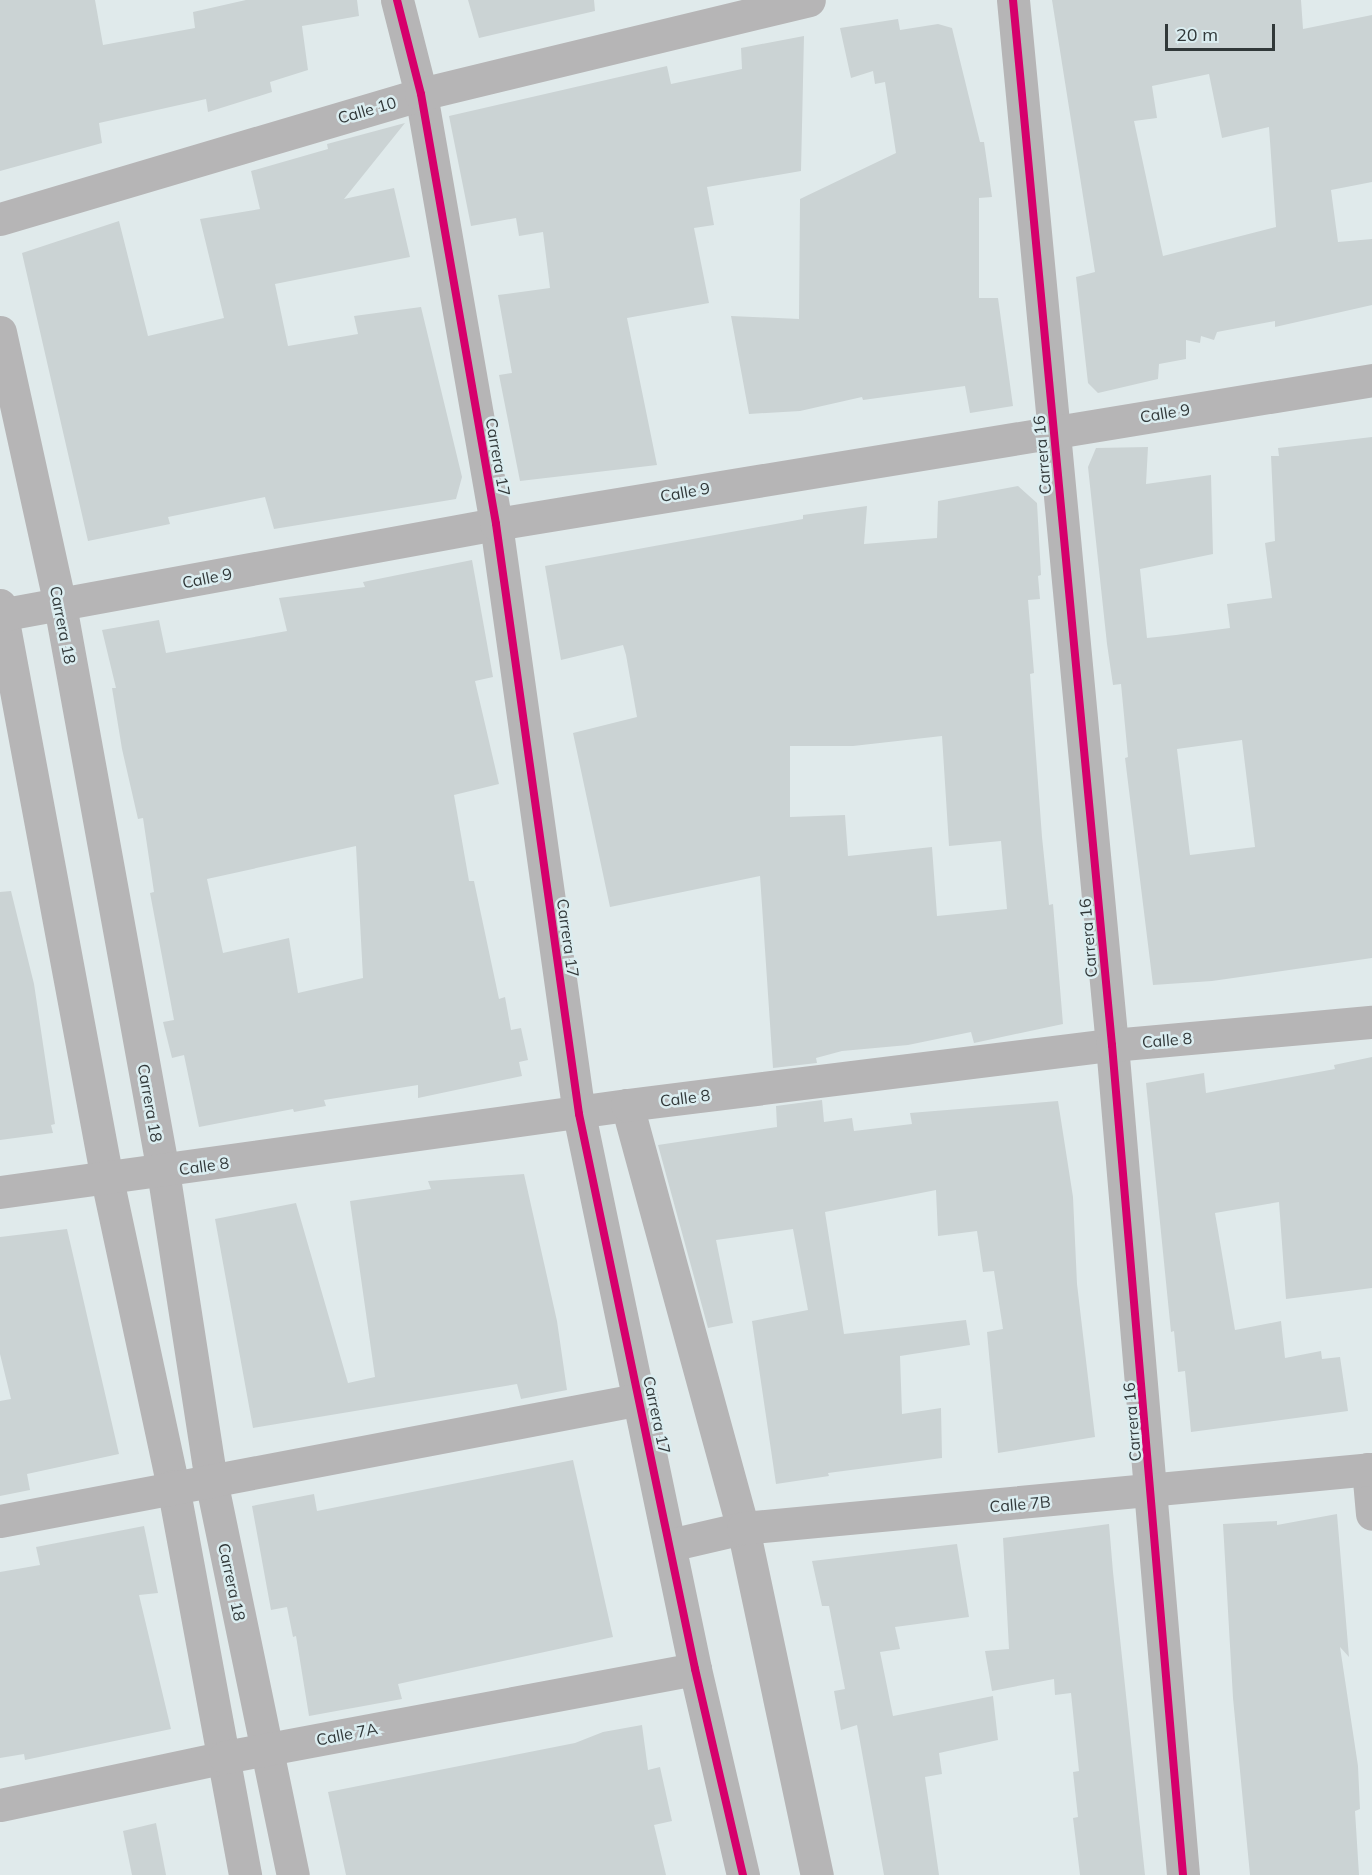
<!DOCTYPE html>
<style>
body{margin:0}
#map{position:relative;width:1372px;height:1875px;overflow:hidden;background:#e0eaeb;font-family:Mulish,sans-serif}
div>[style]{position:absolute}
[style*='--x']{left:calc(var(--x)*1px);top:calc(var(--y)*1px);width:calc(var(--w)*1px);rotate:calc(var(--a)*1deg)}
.building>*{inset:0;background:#cbd3d4}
.street>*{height:33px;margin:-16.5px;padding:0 16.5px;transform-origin:16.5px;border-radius:16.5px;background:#b6b5b6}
.cycleway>*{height:8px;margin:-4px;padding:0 4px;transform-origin:4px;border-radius:4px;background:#d6006c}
span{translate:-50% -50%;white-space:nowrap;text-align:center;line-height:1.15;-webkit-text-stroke:5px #dbedf0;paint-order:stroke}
.street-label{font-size:16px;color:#313839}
.scale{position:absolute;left:1165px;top:24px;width:110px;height:27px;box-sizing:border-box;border:3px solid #313839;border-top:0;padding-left:8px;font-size:18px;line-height:21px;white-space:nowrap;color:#313839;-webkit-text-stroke:4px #dbedf0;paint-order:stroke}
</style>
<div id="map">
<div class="building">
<i style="clip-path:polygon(0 0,95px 0,103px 45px,195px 28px,193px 12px,246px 0,357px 0,359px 16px,302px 26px,308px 70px,270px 82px,272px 92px,208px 112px,206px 99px,99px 123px,102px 143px,0 171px)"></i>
<i style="clip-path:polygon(468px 0,594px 0,595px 11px,479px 38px)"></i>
<i style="clip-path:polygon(evenodd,1052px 0,1301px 0,1303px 29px,1372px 15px,1372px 182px,1331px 190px,1338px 242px,1372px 239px,1372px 305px,1275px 327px,1275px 321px,1217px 332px,1214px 340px,1201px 336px,1200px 343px,1186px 340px,1186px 359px,1159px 364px,1158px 379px,1098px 393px,1088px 383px,1076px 277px,1095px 272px,1052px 0,1209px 74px,1222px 138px,1269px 127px,1276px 227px,1163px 256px,1134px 121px,1157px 118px,1152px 86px,1209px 74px)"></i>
<i style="clip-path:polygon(898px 19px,900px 30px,938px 24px,952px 28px,980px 142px,984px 142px,992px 197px,979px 198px,979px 298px,998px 298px,1013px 406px,970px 413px,965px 386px,863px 400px,862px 397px,800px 411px,749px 414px,731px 316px,799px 319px,800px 199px,896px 153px,885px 82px,875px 84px,873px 71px,851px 78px,840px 28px)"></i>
<i style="clip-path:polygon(804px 36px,801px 171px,707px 187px,714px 225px,694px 228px,709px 303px,627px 318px,657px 465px,520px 481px,499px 375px,512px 373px,498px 295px,550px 288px,543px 232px,519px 236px,516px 218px,471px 226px,449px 116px,667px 66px,671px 84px,742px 69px,741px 48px)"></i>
<i style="clip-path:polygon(405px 123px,344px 199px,394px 188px,410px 257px,275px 284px,288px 346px,358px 334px,354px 316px,421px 307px,462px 477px,456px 499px,274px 529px,265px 497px,168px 517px,170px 524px,88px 541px,22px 253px,119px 221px,148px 336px,224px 318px,200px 219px,260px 209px,251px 171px,328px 149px,327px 144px)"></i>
<i style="clip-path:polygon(evenodd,1372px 437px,1372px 958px,1212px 981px,1153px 985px,1125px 758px,1128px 757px,1121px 684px,1113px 685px,1107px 644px,1088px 467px,1096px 448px,1148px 447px,1146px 484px,1211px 475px,1213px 554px,1140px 569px,1147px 638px,1176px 635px,1230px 628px,1227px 604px,1272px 598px,1265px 543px,1275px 541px,1271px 456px,1279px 456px,1278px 448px,1372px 437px,1242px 740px,1255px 847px,1190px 855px,1177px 749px,1242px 740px)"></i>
<i style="clip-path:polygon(evenodd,1018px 486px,1037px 503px,1041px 575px,1038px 576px,1040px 599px,1028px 600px,1034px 673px,1030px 674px,1042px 837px,1049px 905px,1053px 904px,1063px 1024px,974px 1043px,971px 1032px,908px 1045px,842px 1051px,816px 1058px,817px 1063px,773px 1068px,760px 876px,610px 907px,573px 733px,637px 717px,626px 655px,623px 645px,561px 660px,545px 566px,803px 519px,803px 515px,867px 506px,864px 544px,937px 538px,938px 501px,1018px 486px,942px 736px,949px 846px,1001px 841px,1007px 909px,937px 916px,932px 847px,848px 856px,845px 815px,790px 817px,790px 746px,853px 746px,942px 736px)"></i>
<i style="clip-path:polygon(evenodd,472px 560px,493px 677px,475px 681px,499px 784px,454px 795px,469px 881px,474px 881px,499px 999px,505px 997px,511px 1030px,521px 1028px,528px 1060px,519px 1062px,522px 1076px,418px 1098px,418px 1085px,324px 1100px,326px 1106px,294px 1112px,293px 1109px,199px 1127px,184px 1055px,172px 1058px,163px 1022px,174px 1020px,150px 893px,154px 892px,143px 818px,138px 819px,122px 749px,112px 688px,116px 688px,102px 630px,159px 620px,166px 653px,287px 631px,279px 598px,365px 587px,363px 582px,472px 560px,356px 846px,363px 978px,298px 993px,289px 938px,223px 953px,207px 879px,356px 846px)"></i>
<i style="clip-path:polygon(11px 891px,34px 984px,55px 1124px,51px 1125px,53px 1133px,0 1140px,0 892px)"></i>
<i style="clip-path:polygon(1372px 1057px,1372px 1288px,1286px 1299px,1279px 1202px,1215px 1213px,1235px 1330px,1281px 1321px,1285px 1358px,1321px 1351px,1322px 1359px,1340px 1357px,1348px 1411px,1191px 1432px,1185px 1371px,1178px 1372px,1174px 1331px,1171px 1332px,1146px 1083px,1204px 1073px,1206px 1093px,1335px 1069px,1334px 1065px)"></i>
<i style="clip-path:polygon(822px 1100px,824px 1122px,852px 1118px,854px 1131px,912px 1124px,910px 1113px,1058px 1101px,1073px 1197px,1077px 1284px,1095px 1437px,998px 1453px,987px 1332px,1003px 1329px,994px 1271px,983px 1272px,977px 1231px,938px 1236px,936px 1190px,825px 1212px,844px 1334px,966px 1320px,970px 1345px,900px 1356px,902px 1414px,941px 1408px,942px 1458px,828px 1473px,829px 1476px,776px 1484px,752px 1321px,808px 1310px,793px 1229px,716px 1240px,733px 1323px,708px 1328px,658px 1145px,777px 1127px,776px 1106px)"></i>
<i style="clip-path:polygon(524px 1174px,557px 1321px,567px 1390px,521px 1399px,517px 1384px,253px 1428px,215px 1219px,296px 1203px,348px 1383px,375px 1377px,350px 1201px,431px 1189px,428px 1181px)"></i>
<i style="clip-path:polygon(67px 1229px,119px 1454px,27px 1474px,30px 1490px,0 1496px,0 1401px,11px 1399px,0 1354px,0 1237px)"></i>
<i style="clip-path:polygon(573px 1460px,613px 1637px,398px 1684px,402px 1699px,309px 1716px,296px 1636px,293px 1637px,287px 1607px,271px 1610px,252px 1506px,314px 1494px,317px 1511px)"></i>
<i style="clip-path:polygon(1337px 1514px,1349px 1657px,1340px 1647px,1358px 1766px,1360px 1809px,1355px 1811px,1359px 1875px,1250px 1875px,1233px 1698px,1223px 1524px,1277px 1521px,1277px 1525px)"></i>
<i style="clip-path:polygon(1109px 1524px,1113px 1572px,1145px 1875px,1080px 1875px,1073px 1818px,1078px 1817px,1073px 1772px,1079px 1771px,1071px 1693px,1055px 1695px,1054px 1679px,992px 1691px,985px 1651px,1009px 1649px,1003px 1538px)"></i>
<i style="clip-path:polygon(144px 1526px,158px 1593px,139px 1595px,171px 1729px,25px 1760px,24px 1754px,0 1758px,0 1572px,40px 1565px,36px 1547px)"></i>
<i style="clip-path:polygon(957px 1544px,969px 1617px,895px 1627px,900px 1649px,880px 1652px,893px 1716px,993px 1696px,998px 1740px,939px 1753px,942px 1774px,925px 1777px,939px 1875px,884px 1875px,857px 1725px,841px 1730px,834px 1691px,845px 1689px,829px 1606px,822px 1606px,812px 1561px)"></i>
<i style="clip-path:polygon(642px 1725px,648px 1770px,660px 1767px,672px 1821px,654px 1825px,666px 1875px,346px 1875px,328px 1792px,575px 1743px,603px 1732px)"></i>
<i style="clip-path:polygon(156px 1823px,166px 1875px,132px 1875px,123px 1831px)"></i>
</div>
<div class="street">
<i style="--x:397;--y:0;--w:97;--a:75.7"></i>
<i style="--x:421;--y:94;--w:436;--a:80.1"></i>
<i style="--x:496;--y:524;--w:596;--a:81.99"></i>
<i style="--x:579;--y:1114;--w:567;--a:78.19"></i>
<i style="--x:695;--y:1669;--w:212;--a:76.9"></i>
<i style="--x:1013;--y:0;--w:1050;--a:84.59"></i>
<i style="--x:1112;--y:1045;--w:833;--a:85.11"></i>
<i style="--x:0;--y:219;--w:439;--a:-16.5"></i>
<i style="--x:421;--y:94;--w:399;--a:-13.6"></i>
<i style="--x:0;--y:332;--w:280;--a:77.6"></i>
<i style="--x:60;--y:605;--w:575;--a:79.69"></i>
<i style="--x:163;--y:1171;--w:313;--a:81.2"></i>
<i style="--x:211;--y:1480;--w:403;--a:78.3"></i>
<i style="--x:0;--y:605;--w:584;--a:79.44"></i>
<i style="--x:107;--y:1179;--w:314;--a:77.9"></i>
<i style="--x:173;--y:1486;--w:396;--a:79.5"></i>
<i style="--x:0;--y:615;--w:504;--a:-10.4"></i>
<i style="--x:496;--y:524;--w:888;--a:-9.33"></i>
<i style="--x:627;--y:1105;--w:439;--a:74.7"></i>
<i style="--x:743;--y:1528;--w:355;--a:78"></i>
<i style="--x:0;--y:1192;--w:633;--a:-7.9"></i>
<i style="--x:627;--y:1105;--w:489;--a:-7.1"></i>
<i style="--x:1112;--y:1045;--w:261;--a:-5.1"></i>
<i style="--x:1368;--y:1469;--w:45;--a:84.9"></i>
<i style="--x:0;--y:1521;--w:653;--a:-10.78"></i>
<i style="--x:670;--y:1545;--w:75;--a:-13.1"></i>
<i style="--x:743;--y:1528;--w:632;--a:-5.36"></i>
<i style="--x:0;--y:1805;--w:230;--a:-12"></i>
<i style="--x:225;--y:1757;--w:478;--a:-10.6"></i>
</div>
<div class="cycleway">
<i style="--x:397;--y:0;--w:97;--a:75.7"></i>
<i style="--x:421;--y:94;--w:436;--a:80.1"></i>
<i style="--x:496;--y:524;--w:596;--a:81.99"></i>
<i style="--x:579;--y:1114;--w:567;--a:78.19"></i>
<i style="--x:695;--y:1669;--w:212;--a:76.9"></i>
<i style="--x:1013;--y:0;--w:1050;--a:84.59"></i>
<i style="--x:1112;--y:1045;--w:833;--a:85.11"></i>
</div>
<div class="street-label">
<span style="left:367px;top:110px;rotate:-16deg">Calle 10</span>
<span style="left:1165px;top:413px;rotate:-9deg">Calle 9</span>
<span style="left:1042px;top:455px;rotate:-95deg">Carrera 16</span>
<span style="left:498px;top:457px;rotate:80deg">Carrera 17</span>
<span style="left:685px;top:492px;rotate:-10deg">Calle 9</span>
<span style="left:207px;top:578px;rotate:-11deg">Calle 9</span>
<span style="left:63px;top:625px;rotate:79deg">Carrera 18</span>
<span style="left:568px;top:938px;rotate:82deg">Carrera 17</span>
<span style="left:1088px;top:938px;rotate:-95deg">Carrera 16</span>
<span style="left:1167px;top:1040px;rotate:-5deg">Calle 8</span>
<span style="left:685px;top:1098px;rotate:-7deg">Calle 8</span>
<span style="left:150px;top:1103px;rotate:80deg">Carrera 18</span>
<span style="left:204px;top:1166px;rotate:-8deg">Calle 8</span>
<span style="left:657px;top:1415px;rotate:78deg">Carrera 17</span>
<span style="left:1132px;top:1422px;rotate:-95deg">Carrera 16</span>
<span style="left:1020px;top:1504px;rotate:-5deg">Calle 7B</span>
<span style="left:232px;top:1582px;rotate:78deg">Carrera 18</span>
<span style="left:347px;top:1734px;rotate:-11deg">Calle 7A</span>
</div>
<div class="scale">20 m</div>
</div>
